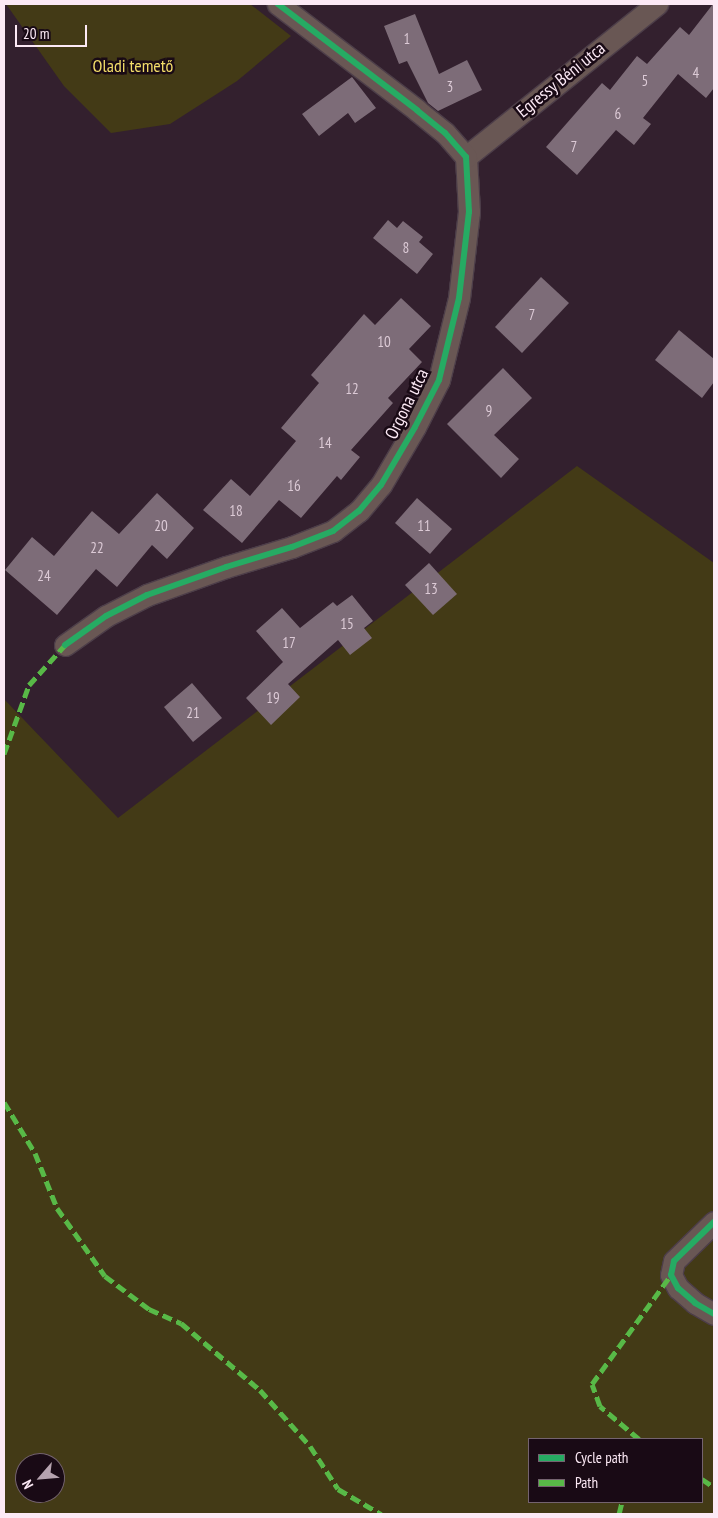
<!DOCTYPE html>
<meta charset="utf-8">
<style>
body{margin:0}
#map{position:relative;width:718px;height:1518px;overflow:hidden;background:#33202e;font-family:"PT Sans Narrow",sans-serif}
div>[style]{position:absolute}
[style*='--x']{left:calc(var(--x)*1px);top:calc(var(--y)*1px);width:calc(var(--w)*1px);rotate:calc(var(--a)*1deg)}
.green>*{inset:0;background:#433a16}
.building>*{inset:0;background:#7d6c78}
.roads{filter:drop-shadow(1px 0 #4d3e49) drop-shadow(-1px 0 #4d3e49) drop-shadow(0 1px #4d3e49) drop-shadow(0 -1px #4d3e49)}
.street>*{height:21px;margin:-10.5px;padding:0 10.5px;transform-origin:10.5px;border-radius:10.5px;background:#695754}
.quiet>*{height:5px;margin-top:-2.5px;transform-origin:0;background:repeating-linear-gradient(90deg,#58b947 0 10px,transparent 0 15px)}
.cycleway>*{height:6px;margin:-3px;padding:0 3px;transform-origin:3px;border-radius:3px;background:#26ab63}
span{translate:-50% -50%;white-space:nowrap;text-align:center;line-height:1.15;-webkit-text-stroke:5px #190a15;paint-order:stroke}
.number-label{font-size:15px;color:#dccad6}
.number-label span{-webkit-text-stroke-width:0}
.park-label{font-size:18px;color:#f2dc69}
.street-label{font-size:18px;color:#fce9f5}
.frame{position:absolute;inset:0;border:5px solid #fce9f5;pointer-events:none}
.legend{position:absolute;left:528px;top:1438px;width:175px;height:65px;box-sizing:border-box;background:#190a15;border:1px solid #74636f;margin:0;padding:6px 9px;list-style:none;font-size:15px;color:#fce9f5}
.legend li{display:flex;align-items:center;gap:10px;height:25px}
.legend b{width:25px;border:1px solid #74636f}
.north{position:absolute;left:15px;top:1453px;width:50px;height:50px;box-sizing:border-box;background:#190a15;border:1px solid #74636f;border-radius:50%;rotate:243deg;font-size:14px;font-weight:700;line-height:20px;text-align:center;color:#fce9f5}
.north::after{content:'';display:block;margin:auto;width:18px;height:22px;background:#b6a3af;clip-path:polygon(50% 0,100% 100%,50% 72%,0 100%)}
.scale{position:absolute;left:15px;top:25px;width:72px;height:22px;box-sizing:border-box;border:2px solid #fce9f5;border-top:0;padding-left:6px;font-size:15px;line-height:18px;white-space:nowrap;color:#fce9f5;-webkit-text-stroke:4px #190a15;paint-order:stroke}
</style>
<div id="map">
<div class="green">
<i style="clip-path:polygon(6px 4px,250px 4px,291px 36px,237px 81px,170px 124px,111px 133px,64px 86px)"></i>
<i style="clip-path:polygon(evenodd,577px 466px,714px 563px,714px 1514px,4px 1514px,4px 699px,118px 818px,577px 466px,529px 1439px,702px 1439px,702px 1502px,529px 1502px,529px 1439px,577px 466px,25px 1463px,55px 1463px,55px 1493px,25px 1493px,25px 1463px)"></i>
</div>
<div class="building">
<i style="clip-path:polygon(713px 4px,714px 88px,706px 98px,678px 74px,643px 118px,651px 124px,634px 145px,616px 130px,577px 175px,546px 147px,602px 83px,610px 90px,637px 56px,647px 64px,680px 27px,689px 35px)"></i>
<i style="clip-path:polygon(415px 14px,439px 74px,467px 60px,482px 90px,438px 111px,428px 103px,407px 61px,399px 64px,384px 26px)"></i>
<i style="clip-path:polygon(352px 77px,376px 108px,355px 123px,348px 113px,319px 136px,302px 114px)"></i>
<i style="clip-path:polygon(388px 220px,397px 228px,403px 221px,423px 237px,419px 242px,433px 254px,417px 274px,373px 238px)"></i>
<i style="clip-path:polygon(541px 277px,569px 303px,522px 353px,495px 327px)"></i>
<i style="clip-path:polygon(401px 298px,431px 326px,409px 349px,422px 362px,388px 398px,393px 403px,351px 450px,360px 457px,341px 480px,337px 476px,301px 518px,279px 500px,242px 543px,203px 510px,231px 479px,250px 496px,296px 441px,281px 428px,319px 383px,311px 375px,364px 314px,375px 325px)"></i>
<i style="clip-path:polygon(679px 330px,714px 359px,714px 382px,702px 398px,655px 360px)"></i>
<i style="clip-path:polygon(503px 368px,532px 398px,494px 435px,519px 459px,501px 478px,447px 424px)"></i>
<i style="clip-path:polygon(157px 493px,194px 528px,167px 559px,152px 545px,117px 587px,96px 569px,57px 615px,5px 570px,32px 537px,54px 556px,92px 511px,119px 534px)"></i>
<i style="clip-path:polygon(417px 498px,452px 529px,430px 554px,395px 523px)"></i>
<i style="clip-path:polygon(429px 563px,457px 594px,433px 615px,405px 585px)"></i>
<i style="clip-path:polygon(352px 595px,373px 621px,364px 628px,372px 638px,350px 655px,338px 640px,288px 684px,300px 697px,271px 725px,246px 698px,283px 662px,256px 631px,282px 608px,300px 628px,333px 602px,337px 606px)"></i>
<i style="clip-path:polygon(192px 683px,222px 718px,193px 742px,164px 707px)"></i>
</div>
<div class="roads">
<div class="street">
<i style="--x:466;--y:157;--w:245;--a:-38.7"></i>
<i style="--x:65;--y:645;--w:50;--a:-35.3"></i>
<i style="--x:106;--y:616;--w:46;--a:-27.1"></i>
<i style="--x:147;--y:595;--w:84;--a:-19.5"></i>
<i style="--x:226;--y:567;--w:69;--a:-16.9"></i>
<i style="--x:292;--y:547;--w:44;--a:-21.3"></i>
<i style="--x:333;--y:531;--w:33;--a:-38"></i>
<i style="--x:359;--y:511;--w:34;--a:-50"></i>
<i style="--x:381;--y:485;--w:67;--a:-59.6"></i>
<i style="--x:415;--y:427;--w:53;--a:-62.9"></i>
<i style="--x:439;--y:380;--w:84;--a:-76.3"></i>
<i style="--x:459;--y:298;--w:87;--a:-83.4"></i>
<i style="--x:469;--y:212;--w:55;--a:-93.1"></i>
<i style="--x:466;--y:157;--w:32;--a:-131"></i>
<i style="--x:445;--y:133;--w:36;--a:-141"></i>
<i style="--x:417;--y:110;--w:175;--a:-142.7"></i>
<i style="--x:714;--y:1222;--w:56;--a:135.7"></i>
<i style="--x:674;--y:1261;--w:14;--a:102"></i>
<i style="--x:671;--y:1275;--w:15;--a:62"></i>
<i style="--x:678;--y:1288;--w:23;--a:41"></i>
<i style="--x:695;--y:1303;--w:22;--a:30"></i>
</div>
</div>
<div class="quiet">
<i style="--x:4;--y:754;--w:73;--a:-70.1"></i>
<i style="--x:29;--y:685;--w:54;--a:-48"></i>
<i style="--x:4;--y:1102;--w:60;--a:58.7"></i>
<i style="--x:35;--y:1153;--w:59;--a:68.2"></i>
<i style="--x:57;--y:1208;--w:83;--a:54.8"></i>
<i style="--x:105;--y:1276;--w:55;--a:36.9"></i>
<i style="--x:149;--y:1309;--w:35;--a:24"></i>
<i style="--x:181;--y:1323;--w:104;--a:40.3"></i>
<i style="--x:260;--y:1390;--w:75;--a:48.2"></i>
<i style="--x:310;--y:1446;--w:51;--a:56.9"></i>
<i style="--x:338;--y:1489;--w:50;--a:30.2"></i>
<i style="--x:639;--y:1439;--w:51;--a:-139.8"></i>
<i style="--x:600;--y:1406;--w:23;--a:-110"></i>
<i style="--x:592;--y:1384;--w:135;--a:-54.1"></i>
<i style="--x:702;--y:1479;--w:14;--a:34"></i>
<i style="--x:619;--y:1514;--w:12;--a:-76"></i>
</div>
<div class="cycleway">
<i style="--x:65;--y:645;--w:50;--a:-35.3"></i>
<i style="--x:106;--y:616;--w:46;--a:-27.1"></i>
<i style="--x:147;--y:595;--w:84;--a:-19.5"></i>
<i style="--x:226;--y:567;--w:69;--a:-16.9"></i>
<i style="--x:292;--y:547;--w:44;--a:-21.3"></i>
<i style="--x:333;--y:531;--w:33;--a:-38"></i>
<i style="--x:359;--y:511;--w:34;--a:-50"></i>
<i style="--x:381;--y:485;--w:67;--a:-59.6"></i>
<i style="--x:415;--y:427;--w:53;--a:-62.9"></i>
<i style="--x:439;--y:380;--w:84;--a:-76.3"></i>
<i style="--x:459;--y:298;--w:87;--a:-83.4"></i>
<i style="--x:469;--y:212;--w:55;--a:-93.1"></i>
<i style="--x:466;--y:157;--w:32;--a:-131"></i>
<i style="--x:445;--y:133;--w:36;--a:-141"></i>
<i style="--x:417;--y:110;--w:175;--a:-142.7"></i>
<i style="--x:714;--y:1222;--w:56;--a:135.7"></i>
<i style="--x:674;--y:1261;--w:14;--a:102"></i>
<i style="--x:671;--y:1275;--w:15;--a:62"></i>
<i style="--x:678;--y:1288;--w:23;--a:41"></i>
<i style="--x:695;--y:1303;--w:22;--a:30"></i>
</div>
<div class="number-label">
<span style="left:407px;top:39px">1</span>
<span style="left:696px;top:73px">4</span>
<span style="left:645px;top:81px">5</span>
<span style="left:450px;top:87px">3</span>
<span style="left:618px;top:114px">6</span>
<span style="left:574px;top:147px">7</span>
<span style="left:406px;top:248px">8</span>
<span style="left:532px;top:315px">7</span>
<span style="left:384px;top:342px">10</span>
<span style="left:352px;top:389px">12</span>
<span style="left:489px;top:411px">9</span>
<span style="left:325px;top:443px">14</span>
<span style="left:294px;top:486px">16</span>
<span style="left:236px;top:511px">18</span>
<span style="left:161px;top:526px">20</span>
<span style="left:424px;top:526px">11</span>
<span style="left:97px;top:548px">22</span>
<span style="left:44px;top:576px">24</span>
<span style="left:431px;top:589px">13</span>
<span style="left:347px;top:624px">15</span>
<span style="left:289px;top:643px">17</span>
<span style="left:273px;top:698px">19</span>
<span style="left:193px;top:713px">21</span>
</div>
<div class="park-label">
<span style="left:133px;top:66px">Oladi temető</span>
</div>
<div class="street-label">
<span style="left:561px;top:80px;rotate:-39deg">Egressy Béni utca</span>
<span style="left:407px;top:404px;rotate:-64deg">Orgona utca</span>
</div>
<div class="frame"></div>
<ul class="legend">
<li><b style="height:6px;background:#26ab63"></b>Cycle path</li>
<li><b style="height:6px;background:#58b947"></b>Path</li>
</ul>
<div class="north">N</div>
<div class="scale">20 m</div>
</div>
